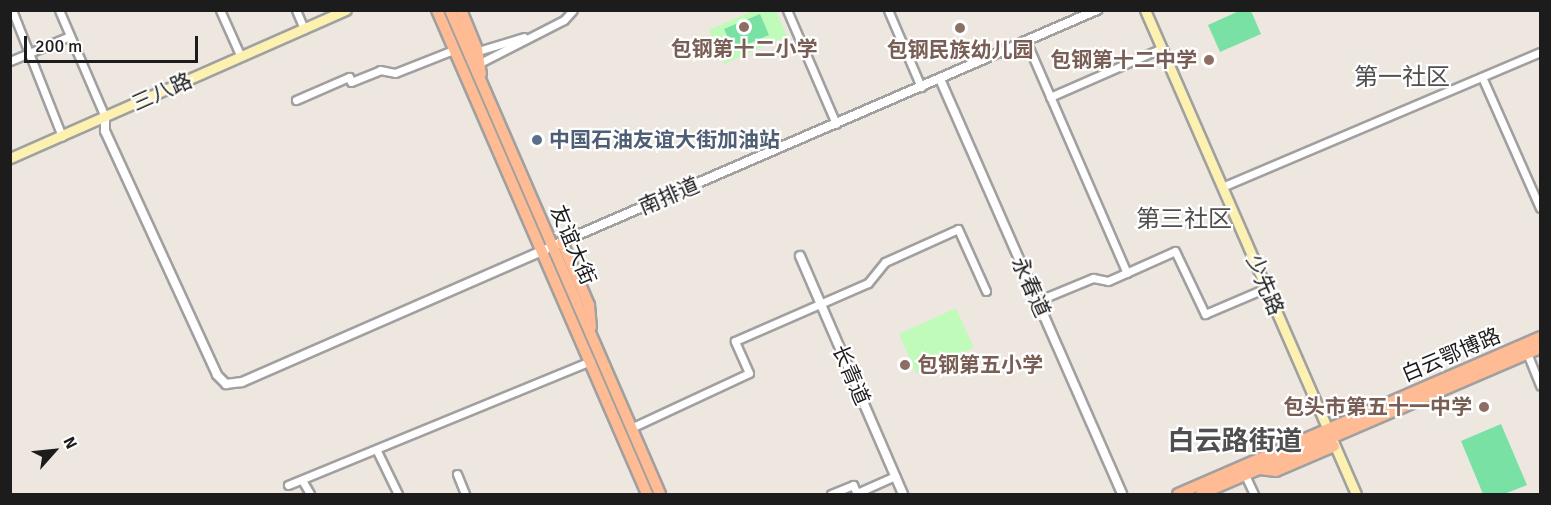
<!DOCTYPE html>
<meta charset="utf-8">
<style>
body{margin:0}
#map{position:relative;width:1551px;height:505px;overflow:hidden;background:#eee7e0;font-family:Signika,"Noto Sans SC",sans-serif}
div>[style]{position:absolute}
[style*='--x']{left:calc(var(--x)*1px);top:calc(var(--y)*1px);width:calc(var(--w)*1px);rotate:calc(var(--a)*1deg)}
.park>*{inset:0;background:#c1fbba}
.pitch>*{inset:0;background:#7ae1a5}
.roads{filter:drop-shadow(2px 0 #a0a0a0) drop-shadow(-2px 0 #a0a0a0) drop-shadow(0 2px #a0a0a0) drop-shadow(0 -2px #a0a0a0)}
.minor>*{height:7px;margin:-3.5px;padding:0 3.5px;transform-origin:3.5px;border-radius:3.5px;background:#fff}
.tertiary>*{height:8px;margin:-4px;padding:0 4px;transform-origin:4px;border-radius:4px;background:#fff}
.secondary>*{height:9px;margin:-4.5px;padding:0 4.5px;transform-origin:4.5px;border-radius:4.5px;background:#fcf1b0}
.primary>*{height:10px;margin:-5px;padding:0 5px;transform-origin:5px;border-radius:5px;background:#ffbc94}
.dots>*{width:16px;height:16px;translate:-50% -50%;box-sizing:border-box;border:3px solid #fff;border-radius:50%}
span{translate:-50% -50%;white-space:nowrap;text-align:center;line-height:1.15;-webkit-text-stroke:4.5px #fff;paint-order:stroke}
.education-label{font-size:21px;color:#785e54;font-weight:700}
.right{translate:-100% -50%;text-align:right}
.left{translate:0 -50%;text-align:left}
.street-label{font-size:21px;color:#1c1c1c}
.service-label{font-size:21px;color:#4e5e75;font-weight:700}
.quarter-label{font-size:24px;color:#4f4f4f}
.district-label{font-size:27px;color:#4f4f4f;font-weight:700}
.frame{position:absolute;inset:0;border:12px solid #1c1c1c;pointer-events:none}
.north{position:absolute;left:24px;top:421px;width:60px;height:60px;-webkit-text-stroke:4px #fff;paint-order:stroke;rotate:63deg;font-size:16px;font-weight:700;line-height:24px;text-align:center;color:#1c1c1c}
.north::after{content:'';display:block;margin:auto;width:21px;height:27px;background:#1c1c1c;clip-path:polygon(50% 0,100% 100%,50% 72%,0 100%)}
.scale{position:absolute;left:24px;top:36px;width:174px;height:27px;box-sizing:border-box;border:3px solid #1c1c1c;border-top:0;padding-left:8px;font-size:18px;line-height:21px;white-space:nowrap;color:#1c1c1c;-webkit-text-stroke:4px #fff;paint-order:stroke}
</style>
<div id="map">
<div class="park">
<i style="clip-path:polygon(752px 11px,776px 11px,787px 36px,724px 64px,709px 30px)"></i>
<i style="clip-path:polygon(956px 308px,974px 348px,916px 373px,899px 334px)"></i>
</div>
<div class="pitch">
<i style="clip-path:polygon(1239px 11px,1251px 11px,1261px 34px,1220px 52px,1208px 25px)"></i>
<i style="clip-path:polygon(760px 14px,769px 35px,734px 50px,724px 29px)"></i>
<i style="clip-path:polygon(1501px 424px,1527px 485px,1504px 494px,1483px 494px,1461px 441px)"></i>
</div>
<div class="roads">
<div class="minor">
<i style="--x:12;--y:10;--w:136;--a:68.4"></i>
<i style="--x:59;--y:10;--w:116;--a:66.7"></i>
<i style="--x:220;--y:10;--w:51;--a:65.9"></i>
<i style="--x:296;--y:10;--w:21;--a:67"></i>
<i style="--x:787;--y:10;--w:124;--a:66.7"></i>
<i style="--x:888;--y:10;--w:84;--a:66.8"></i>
<i style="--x:1026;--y:41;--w:253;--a:66.5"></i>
<i style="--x:478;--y:51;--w:48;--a:-16.9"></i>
<i style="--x:10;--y:61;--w:65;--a:-22.6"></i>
<i style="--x:480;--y:63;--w:94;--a:-27.1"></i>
<i style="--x:564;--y:20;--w:13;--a:-48"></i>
<i style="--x:1482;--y:77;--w:143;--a:66.1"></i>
<i style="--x:1050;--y:97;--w:122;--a:-23.6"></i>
<i style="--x:296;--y:100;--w:58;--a:-23.5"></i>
<i style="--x:349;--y:77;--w:5;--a:68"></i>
<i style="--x:351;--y:82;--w:31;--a:-22"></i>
<i style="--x:380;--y:70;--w:15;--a:11"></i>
<i style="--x:395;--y:73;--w:62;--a:-21.6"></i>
<i style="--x:1222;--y:187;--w:345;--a:-23"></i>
<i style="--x:1037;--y:301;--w:61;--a:-22.3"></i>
<i style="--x:1093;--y:278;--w:15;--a:11"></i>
<i style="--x:1108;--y:281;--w:73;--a:-24.1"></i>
<i style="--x:1175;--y:251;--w:70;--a:64.5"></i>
<i style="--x:1205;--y:314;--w:66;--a:-23.1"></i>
<i style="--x:1527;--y:353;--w:35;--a:68"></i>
<i style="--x:631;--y:428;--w:130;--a:-25"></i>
<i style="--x:749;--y:373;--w:35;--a:-114"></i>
<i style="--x:735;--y:341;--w:145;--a:-23.6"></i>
<i style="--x:868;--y:283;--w:27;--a:-51"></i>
<i style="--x:885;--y:262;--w:80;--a:-24.3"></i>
<i style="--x:958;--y:229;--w:68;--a:65.7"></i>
<i style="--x:377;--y:451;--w:48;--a:64"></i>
<i style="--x:457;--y:474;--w:22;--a:68"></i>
<i style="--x:1245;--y:475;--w:21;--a:65"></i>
<i style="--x:302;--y:480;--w:16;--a:60"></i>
<i style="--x:288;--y:485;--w:327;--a:-22.3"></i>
<i style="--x:857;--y:493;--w:42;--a:-24.1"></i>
<i style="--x:831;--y:494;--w:24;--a:-22"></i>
<i style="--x:853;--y:485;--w:10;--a:66"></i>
</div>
<div class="tertiary">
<i style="--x:940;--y:79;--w:453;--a:66.3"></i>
<i style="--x:105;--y:117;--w:14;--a:90"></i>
<i style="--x:105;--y:131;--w:268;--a:65.3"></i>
<i style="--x:217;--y:375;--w:13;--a:45"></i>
<i style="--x:226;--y:384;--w:16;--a:-7"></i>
<i style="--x:242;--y:382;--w:332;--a:-23.6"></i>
<i style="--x:557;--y:244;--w:589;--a:-23.43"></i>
<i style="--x:800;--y:256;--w:259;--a:66.6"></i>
</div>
<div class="secondary">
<i style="--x:1145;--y:10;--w:528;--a:66.45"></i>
<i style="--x:10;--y:158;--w:367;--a:-23.8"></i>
</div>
<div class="primary">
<i style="--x:437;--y:10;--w:528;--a:66.54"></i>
<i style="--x:450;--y:10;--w:528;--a:66.54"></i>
<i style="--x:461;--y:10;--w:42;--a:67.7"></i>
<i style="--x:477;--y:49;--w:25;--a:81"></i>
<i style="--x:562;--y:242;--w:69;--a:66.8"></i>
<i style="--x:589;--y:305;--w:22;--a:85"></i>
<i style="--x:1260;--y:469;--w:16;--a:7"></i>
<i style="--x:1276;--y:471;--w:63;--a:-23.3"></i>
<i style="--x:1178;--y:494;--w:395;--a:-23.4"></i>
<i style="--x:1201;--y:494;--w:369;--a:-23.3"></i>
</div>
</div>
<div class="dots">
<i style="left:744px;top:27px;background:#8d6e63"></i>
<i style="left:960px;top:28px;background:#8d6e63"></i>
<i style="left:1209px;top:60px;background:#8d6e63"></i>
<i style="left:537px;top:140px;background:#5c6f8a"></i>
<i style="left:905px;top:365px;background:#8d6e63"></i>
<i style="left:1484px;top:407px;background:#8d6e63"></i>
</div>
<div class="education-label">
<span style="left:744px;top:49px">包钢第十二小学</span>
<span style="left:960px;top:50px">包钢民族幼儿园</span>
<span class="right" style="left:1197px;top:60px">包钢第十二中学</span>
<span class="left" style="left:917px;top:365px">包钢第五小学</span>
<span class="right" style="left:1472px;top:407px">包头市第五十一中学</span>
</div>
<div class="street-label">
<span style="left:162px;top:92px;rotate:-24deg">三八路</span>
<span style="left:669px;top:196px;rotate:-23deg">南排道</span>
<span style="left:573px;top:245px;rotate:67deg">友谊大街</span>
<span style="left:1265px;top:285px;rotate:67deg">少先路</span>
<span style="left:1031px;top:287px;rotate:66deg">永春道</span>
<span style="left:1451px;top:355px;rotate:-23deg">白云鄂博路</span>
<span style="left:851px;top:375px;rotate:67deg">长青道</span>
</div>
<div class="service-label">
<span class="left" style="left:549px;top:140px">中国石油友谊大街加油站</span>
</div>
<div class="quarter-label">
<span style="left:1402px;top:78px">第一社区</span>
<span style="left:1184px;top:220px">第三社区</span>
</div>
<div class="district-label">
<span style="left:1235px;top:442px">白云路街道</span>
</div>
<div class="frame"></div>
<div class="north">N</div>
<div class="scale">200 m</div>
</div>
